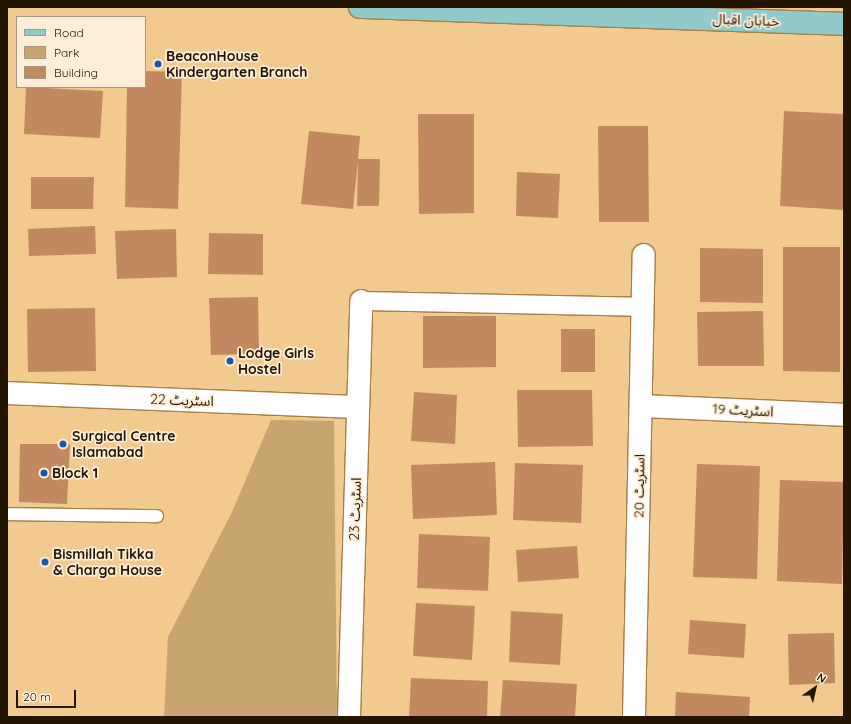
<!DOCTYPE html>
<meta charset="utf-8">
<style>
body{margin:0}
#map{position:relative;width:851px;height:724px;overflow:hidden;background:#f2c98e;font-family:Quicksand,"Noto Sans Arabic",sans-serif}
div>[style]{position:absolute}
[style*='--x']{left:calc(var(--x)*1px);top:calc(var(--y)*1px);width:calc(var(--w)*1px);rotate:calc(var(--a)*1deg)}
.green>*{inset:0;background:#c8a471}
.building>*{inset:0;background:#c18960}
.roads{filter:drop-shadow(1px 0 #a57f45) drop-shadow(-1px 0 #a57f45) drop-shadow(0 1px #a57f45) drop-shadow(0 -1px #a57f45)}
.service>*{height:12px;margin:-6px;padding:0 6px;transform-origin:6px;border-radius:6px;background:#fff}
.pedestrian>*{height:18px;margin:-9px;padding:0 9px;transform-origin:9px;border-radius:9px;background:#fff}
.minor>*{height:22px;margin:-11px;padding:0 11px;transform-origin:11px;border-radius:11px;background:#fff}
.primary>*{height:22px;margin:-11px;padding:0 11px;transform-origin:11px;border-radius:11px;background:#91caca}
.dots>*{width:11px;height:11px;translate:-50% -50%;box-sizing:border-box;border:2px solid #ffeed7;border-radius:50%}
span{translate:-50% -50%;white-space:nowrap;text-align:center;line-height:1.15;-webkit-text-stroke:3.5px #ffeed7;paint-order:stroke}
.street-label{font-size:14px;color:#231500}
.poi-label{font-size:14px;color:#231500;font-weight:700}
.left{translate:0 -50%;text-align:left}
.frame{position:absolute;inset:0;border:8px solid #231500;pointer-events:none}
.legend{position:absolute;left:16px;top:16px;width:130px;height:72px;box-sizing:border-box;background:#ffeed7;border:1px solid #a79781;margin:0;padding:5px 7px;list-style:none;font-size:12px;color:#231500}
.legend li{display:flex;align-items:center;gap:8px;height:20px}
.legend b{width:20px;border:1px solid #a79781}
.north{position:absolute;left:795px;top:668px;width:40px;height:40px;-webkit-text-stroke:3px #ffeed7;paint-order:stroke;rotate:34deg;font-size:11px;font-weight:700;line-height:16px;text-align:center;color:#231500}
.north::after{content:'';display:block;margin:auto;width:14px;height:18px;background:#231500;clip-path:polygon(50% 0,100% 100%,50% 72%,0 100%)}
.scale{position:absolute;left:16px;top:690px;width:60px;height:18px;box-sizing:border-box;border:2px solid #231500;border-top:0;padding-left:5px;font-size:12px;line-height:14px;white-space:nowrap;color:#231500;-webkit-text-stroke:3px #ffeed7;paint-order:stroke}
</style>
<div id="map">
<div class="green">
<i style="clip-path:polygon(271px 420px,334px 421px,337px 717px,164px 717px,168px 637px,232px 512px)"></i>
</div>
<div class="building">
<i style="clip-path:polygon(145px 71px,182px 72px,178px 209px,125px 207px,127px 87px,145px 87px)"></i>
<i style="clip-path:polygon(26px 87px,103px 91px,100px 138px,24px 134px)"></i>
<i style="clip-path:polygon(784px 111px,844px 114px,844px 210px,780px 206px)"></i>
<i style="clip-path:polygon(418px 114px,474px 114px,474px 213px,419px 214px)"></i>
<i style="clip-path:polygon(598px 126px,648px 126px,649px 222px,599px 222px)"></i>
<i style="clip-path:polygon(309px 131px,360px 136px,358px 159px,380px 159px,379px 206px,357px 206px,358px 161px,353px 209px,301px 204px)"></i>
<i style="clip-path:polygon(517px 172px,560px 174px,558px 218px,516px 216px)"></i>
<i style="clip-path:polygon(31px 177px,94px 177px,93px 209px,31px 209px)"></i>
<i style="clip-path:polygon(95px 226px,96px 254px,29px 256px,28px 229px)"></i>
<i style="clip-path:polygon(176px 229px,177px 277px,117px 279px,115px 231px)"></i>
<i style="clip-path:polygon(209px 233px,263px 234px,263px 275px,208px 274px)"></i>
<i style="clip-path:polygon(783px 247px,840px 247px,840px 372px,783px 371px)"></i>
<i style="clip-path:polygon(700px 248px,763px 249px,763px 303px,700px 302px)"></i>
<i style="clip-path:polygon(258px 297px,259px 354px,211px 355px,209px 298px)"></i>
<i style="clip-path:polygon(95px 308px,96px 371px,28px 372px,27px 309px)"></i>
<i style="clip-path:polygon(763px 311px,764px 366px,698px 366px,697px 312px)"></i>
<i style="clip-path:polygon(423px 316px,496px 316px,496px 367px,423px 368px)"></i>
<i style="clip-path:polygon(561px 329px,595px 329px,595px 372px,561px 372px)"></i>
<i style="clip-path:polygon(517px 390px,592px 390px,593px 446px,518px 447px)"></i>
<i style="clip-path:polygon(414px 392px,457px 395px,455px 444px,411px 441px)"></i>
<i style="clip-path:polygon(20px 444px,70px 444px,67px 504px,19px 502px)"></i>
<i style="clip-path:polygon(495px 462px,497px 515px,413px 519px,411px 465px)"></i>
<i style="clip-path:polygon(515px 463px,583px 465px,581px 523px,513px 520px)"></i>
<i style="clip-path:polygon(697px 464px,760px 466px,757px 579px,693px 577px)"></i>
<i style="clip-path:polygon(780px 480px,844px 482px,842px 584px,777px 581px)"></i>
<i style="clip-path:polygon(419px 534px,490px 537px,488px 591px,417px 588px)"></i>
<i style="clip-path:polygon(577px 546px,579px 578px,518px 582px,516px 550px)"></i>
<i style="clip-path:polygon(416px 603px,475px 606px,472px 660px,413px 656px)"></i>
<i style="clip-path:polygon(511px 611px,563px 614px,560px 665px,509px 662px)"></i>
<i style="clip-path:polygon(690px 620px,746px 624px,744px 658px,688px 654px)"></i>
<i style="clip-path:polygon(834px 633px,835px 683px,789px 685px,788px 634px)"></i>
<i style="clip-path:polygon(411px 678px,488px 681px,487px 717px,409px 717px)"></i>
<i style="clip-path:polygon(503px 680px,577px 684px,575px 717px,500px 717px)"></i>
<i style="clip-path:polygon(676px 692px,750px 697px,749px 717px,675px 717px)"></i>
</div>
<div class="roads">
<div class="service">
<i style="--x:7;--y:514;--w:150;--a:0.8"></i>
</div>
<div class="pedestrian">
<i style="--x:361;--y:301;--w:280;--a:1.2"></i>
</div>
<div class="minor">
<i style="--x:7;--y:393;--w:351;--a:2.3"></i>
<i style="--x:641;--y:406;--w:203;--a:2.5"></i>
<i style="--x:349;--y:717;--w:416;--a:-88.3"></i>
<i style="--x:634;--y:717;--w:462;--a:-88.8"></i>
</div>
<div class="primary">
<i style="--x:360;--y:7;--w:484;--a:2"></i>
</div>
</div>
<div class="dots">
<i style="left:158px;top:64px;background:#1659a9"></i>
<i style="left:230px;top:361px;background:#1659a9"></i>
<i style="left:63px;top:444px;background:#1659a9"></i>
<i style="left:44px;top:473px;background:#1659a9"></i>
<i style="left:45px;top:562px;background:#1659a9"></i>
</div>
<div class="street-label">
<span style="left:746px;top:20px;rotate:2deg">خیابان اقبال</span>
<span style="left:182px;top:400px;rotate:2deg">اسٹریٹ 22</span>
<span style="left:743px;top:410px;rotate:3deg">اسٹریٹ 19</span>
<span style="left:639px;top:486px;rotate:-89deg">اسٹریٹ 20</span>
<span style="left:355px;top:509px;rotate:-88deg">اسٹریٹ 23</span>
</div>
<div class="poi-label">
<span class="left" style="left:166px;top:64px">BeaconHouse<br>Kindergarten Branch</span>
<span class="left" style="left:238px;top:361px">Lodge Girls<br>Hostel</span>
<span class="left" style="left:72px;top:444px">Surgical Centre<br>Islamabad</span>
<span class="left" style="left:52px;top:473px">Block 1</span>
<span class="left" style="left:53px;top:562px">Bismillah Tikka<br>&amp; Charga House</span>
</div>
<div class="frame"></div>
<ul class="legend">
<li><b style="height:5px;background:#91caca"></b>Road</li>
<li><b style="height:11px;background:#c8a471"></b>Park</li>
<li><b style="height:11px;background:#c18960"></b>Building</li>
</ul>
<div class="north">N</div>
<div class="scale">20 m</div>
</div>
